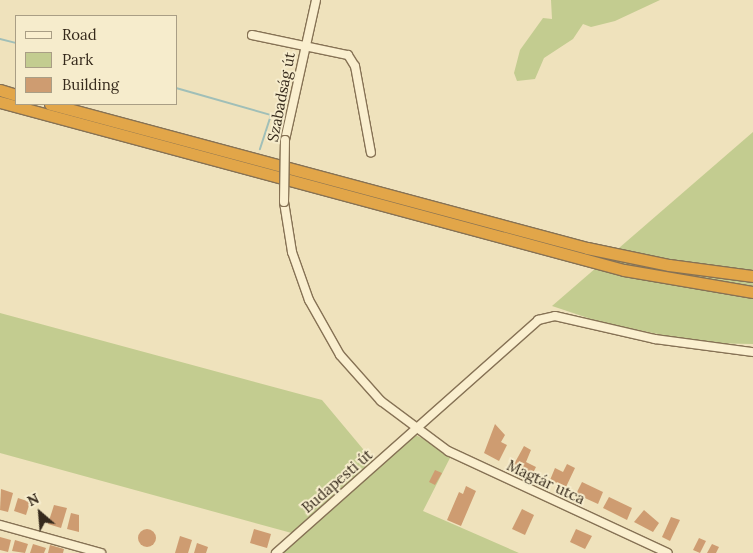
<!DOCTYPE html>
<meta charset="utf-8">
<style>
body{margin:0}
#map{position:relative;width:753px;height:553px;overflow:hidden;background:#efe2bc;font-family:Lora,serif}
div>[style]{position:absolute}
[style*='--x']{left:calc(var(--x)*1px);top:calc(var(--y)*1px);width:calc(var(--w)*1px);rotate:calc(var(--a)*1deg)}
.green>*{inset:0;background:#c3cc90}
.stream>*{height:2px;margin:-1px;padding:0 1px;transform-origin:1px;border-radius:1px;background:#a0bfb8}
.building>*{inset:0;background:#ce9c71}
.round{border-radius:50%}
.roads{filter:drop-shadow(1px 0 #867255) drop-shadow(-1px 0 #867255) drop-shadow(0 1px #867255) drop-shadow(0 -1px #867255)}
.minor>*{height:8px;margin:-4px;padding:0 4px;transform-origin:4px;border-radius:4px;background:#faefcf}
.highway>*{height:11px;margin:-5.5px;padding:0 5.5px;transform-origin:5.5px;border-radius:5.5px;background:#e2a649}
.bridges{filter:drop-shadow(1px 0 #867255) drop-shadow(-1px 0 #867255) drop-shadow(0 1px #867255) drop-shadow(0 -1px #867255)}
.minor-bridge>*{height:8px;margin:-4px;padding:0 4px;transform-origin:4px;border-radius:4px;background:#faefcf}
span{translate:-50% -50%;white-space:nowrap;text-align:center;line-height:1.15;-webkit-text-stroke:4px #f6eccc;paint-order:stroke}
.street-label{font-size:15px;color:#35291b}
.legend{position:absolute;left:15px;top:15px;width:162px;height:90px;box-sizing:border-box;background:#f6eccc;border:1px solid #a99e85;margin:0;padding:6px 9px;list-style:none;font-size:15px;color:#35291b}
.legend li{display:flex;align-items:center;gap:10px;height:25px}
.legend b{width:25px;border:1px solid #a99e85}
.north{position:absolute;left:15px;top:488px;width:50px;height:50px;-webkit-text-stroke:4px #f6eccc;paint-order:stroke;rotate:333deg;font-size:14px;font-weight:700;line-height:20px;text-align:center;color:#35291b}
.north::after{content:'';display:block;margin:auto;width:18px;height:22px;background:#35291b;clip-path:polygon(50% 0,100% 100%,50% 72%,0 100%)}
</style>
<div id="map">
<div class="green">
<i style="clip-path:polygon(551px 0,660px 0,615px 21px,591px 27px,583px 24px,573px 39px,544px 58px,535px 79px,517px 81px,514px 73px,520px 50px,543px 18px,552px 19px)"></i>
<i style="clip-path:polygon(753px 132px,753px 344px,701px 343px,600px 322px,552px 306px)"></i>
<i style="clip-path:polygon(0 313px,322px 400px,373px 461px,410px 432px,452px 454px,423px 511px,519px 553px,280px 553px,299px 535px,0 453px)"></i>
</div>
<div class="stream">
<i style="--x:0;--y:39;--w:16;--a:14"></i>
<i style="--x:176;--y:88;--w:99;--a:15.9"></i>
<i style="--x:271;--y:115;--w:36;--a:108"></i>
</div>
<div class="building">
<i style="clip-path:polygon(495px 424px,505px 435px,501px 442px,507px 445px,499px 461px,484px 453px)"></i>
<i style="clip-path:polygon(524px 446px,531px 450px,526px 462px,536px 467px,532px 475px,513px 466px)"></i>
<i style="clip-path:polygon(567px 464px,575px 468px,566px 487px,550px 480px,555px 468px,563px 472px)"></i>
<i style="clip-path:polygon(435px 470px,442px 473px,435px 485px,429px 482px)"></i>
<i style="clip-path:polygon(582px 482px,603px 492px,598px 504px,576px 494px)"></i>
<i style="clip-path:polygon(466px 486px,476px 491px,461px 526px,447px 520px,459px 492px,463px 494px)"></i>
<i style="clip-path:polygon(1px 489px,13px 493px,8px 512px,0 510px)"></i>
<i style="clip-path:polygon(609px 497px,632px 508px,627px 520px,603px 508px)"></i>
<i style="clip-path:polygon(18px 498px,30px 502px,26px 515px,14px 511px)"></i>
<i style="clip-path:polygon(54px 505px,67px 508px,61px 528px,48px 524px)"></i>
<i style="clip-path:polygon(522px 509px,534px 515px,525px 535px,512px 529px)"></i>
<i style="clip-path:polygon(644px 510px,659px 523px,653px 532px,634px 522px)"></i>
<i style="clip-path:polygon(71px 513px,79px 515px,79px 532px,67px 529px)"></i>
<i style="clip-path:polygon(671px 517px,680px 520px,670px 541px,662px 537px)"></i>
<i class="round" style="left:138px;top:529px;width:18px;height:18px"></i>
<i style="clip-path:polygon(254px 529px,271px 534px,267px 548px,250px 543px)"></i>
<i style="clip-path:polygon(576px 529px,592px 536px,585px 549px,570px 542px)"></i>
<i style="clip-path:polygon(180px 536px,192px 540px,188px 553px,175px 553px)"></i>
<i style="clip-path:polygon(0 537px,11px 540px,8px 552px,0 550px)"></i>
<i style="clip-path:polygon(699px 538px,706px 541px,700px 553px,693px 550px)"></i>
<i style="clip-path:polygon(15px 540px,28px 544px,25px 553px,12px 551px)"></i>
<i style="clip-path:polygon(197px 543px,208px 547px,206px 553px,194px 553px)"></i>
<i style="clip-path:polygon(33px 544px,46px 548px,44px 553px,30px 553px)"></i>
<i style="clip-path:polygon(712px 544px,719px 547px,716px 553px,707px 553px)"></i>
<i style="clip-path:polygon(50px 545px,64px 549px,63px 553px,48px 553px)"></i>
</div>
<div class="roads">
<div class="minor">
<i style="--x:252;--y:35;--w:98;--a:11.8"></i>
<i style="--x:348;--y:55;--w:13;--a:58"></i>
<i style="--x:355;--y:66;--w:88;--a:79.6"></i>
<i style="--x:285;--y:140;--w:143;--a:-77.5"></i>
<i style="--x:284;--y:202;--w:51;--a:80.9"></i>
<i style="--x:292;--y:252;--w:51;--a:70.5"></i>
<i style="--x:309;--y:300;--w:63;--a:60.6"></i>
<i style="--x:340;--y:355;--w:62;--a:48.3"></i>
<i style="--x:381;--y:401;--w:84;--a:36.7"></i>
<i style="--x:448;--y:451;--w:242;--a:24.9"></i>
<i style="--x:0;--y:525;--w:105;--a:15.5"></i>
<i style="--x:276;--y:553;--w:351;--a:-41.6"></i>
<i style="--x:538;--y:320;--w:17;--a:-13"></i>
<i style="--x:555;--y:316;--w:103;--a:13"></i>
<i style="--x:655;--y:339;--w:99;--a:7.6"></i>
</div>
<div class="highway">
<i style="--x:0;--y:90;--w:17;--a:17"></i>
<i style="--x:0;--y:102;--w:646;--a:15.07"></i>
<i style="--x:624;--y:270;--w:131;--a:9.7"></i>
<i style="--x:50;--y:104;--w:556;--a:15.01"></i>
<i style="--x:587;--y:248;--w:84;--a:11.7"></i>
<i style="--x:669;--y:265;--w:85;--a:7.5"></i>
</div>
</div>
<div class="bridges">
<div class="minor-bridge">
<i style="--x:284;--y:202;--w:62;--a:-89.1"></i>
</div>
</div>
<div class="street-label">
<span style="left:281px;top:97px;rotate:-79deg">Szabadság út</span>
<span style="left:337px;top:481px;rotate:-41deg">Budapesti út</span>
<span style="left:546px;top:482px;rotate:25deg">Magtár utca</span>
</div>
<ul class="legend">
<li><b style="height:6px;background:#faefcf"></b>Road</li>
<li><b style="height:14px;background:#c3cc90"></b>Park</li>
<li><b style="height:14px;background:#ce9c71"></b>Building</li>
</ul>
<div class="north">N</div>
</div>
